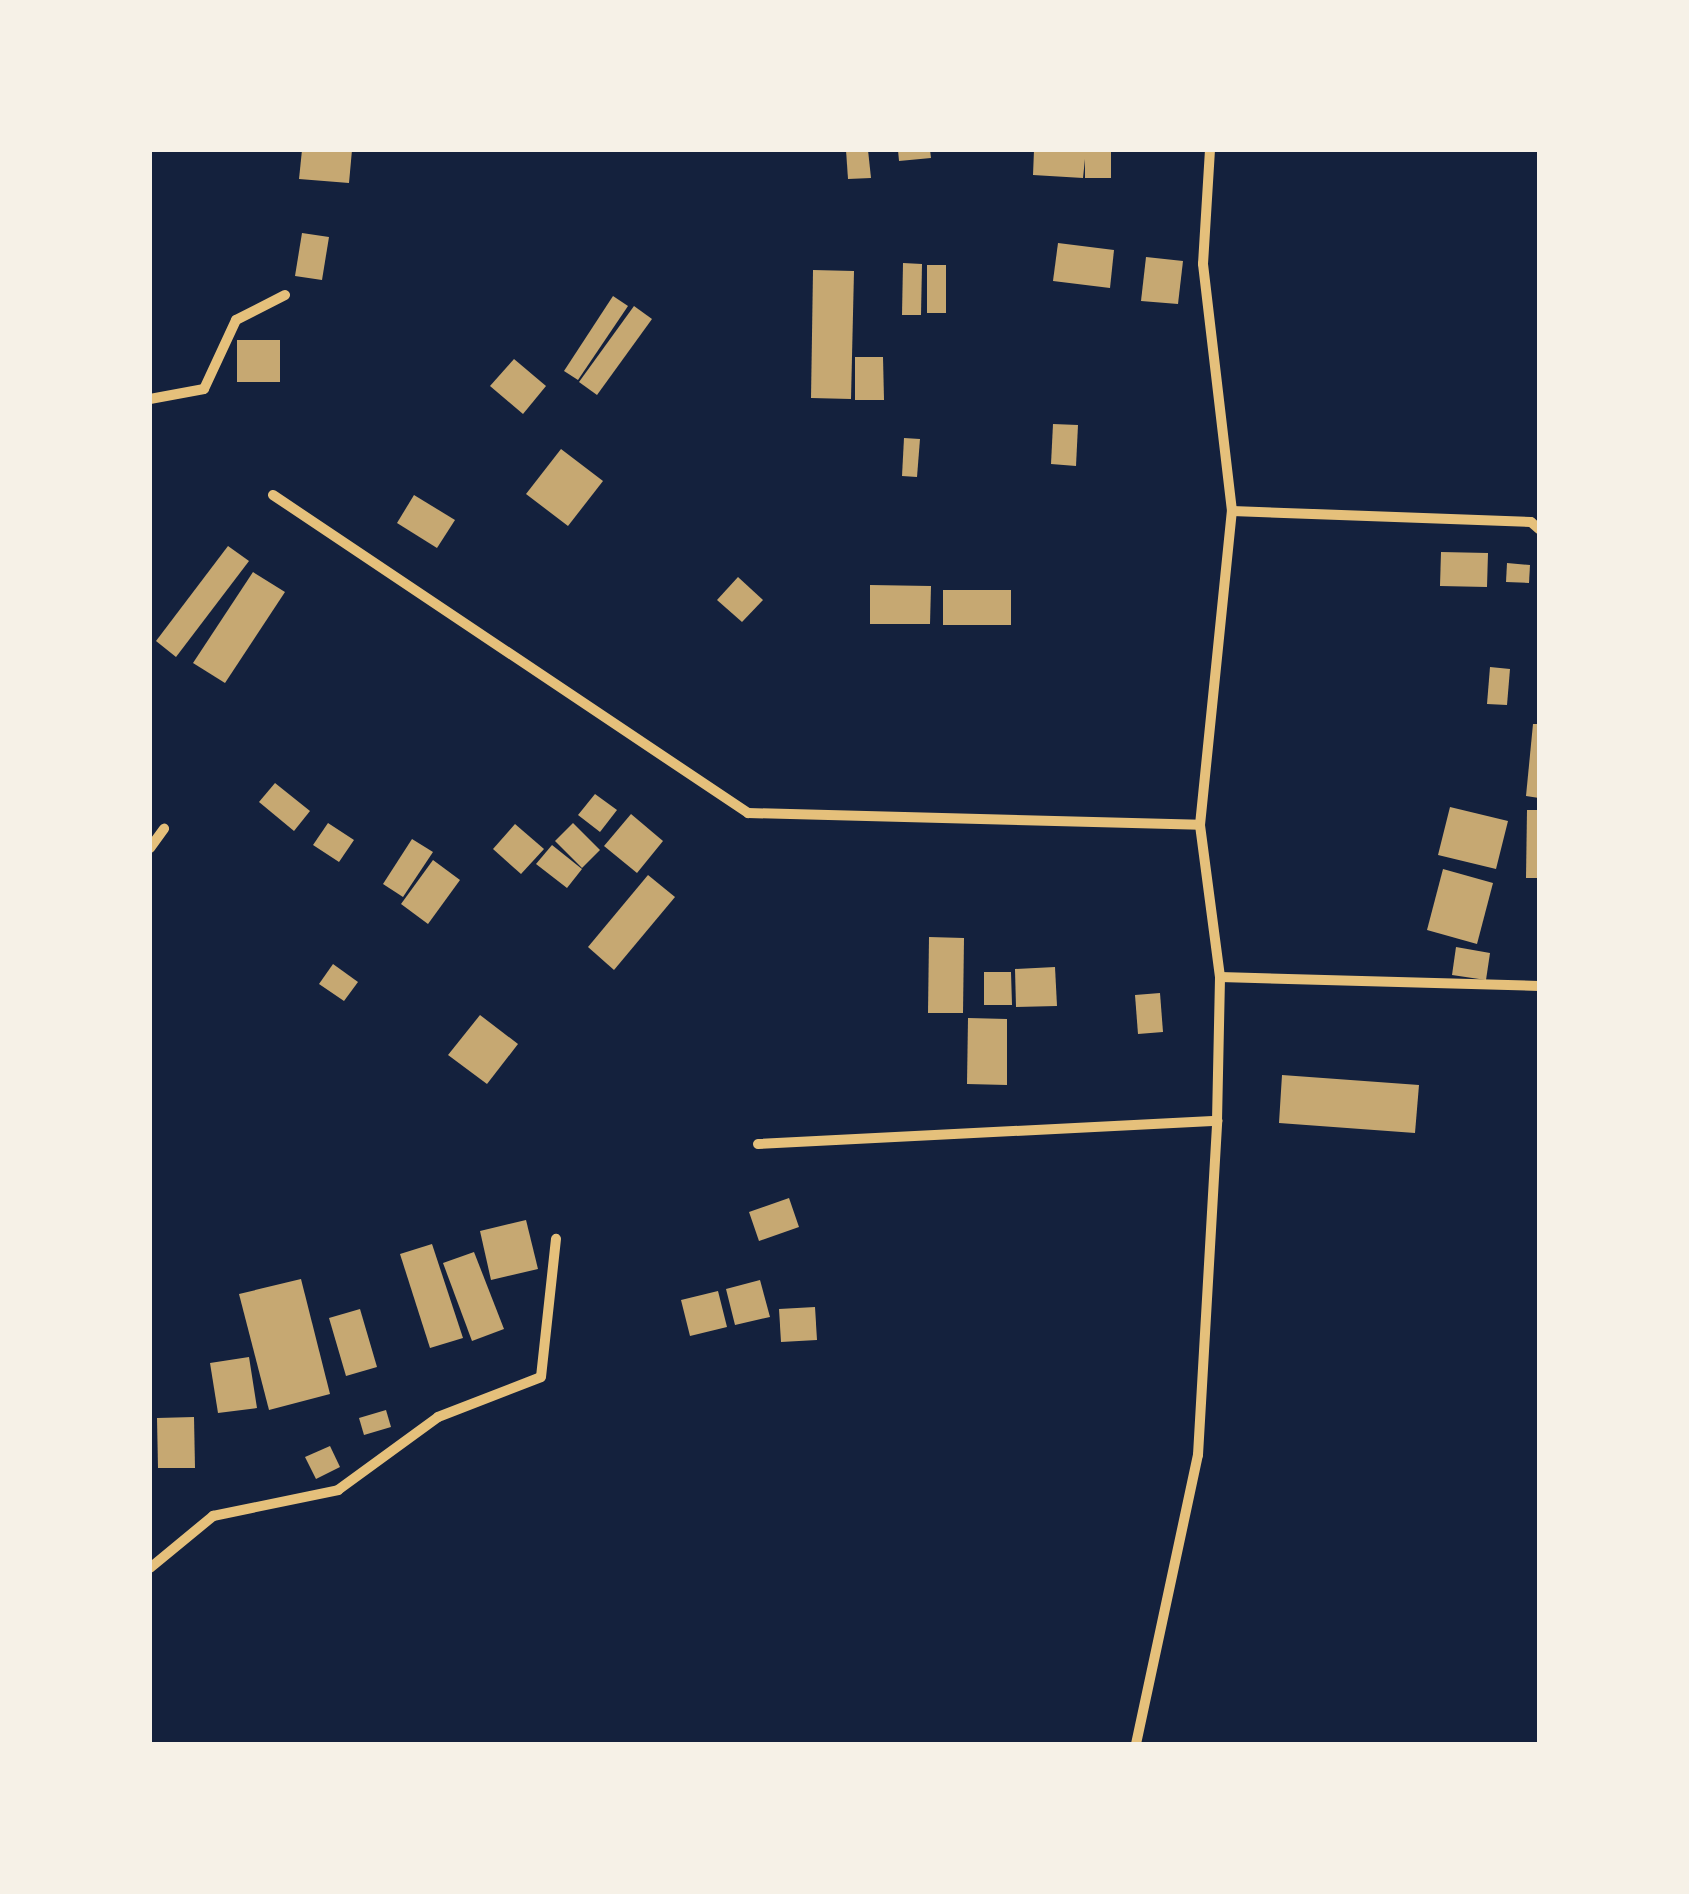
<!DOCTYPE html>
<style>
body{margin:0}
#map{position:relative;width:1689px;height:1894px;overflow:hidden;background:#14213d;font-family:Barlow,sans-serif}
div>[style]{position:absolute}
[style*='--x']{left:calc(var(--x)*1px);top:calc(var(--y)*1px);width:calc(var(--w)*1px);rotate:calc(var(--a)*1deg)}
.building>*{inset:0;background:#c6a872}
.minor>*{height:10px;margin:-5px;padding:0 5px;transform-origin:5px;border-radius:5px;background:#e5c07b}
span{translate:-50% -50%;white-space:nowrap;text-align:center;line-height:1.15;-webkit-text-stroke:10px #f6f1e7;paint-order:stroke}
.frame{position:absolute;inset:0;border:152px solid #f6f1e7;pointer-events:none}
</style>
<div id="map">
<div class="building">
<i style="clip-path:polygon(302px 150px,352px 150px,349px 183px,299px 179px)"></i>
<i style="clip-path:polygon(846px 150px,868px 150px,871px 178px,848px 179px)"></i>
<i style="clip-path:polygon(898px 150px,930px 150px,931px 158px,899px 161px)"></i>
<i style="clip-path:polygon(1034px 150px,1111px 150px,1111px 178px,1085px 178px,1085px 159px,1083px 178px,1033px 175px)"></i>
<i style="clip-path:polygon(302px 233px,329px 237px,322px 280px,295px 276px)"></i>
<i style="clip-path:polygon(1058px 243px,1114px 250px,1110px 288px,1053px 281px)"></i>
<i style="clip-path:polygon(1146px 257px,1183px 261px,1178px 304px,1141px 301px)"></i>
<i style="clip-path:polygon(903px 263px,922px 264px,921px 315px,902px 315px)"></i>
<i style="clip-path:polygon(927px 265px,946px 265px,946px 313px,927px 313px)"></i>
<i style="clip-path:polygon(813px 270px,854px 271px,851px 399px,811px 398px)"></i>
<i style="clip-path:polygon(613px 296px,628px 306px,578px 380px,564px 371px)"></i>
<i style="clip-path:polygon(634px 306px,652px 319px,597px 395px,579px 382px)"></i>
<i style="clip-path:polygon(237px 340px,280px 340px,280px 382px,237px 382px)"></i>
<i style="clip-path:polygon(855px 357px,883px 357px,884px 400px,855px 400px)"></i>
<i style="clip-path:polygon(514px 359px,546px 386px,523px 414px,490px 386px)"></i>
<i style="clip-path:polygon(1053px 424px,1078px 425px,1076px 466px,1051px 464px)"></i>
<i style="clip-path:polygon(904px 438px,920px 439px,917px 477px,902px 476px)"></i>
<i style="clip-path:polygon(561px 449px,603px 481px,568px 526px,526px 494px)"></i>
<i style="clip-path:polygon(414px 495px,455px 520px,437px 548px,397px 523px)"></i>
<i style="clip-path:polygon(228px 546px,249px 561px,176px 657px,156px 641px)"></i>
<i style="clip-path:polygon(1441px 552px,1488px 553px,1487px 587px,1440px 586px)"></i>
<i style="clip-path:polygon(1507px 563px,1530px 565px,1529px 583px,1506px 582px)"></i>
<i style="clip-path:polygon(253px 572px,285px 592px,225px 683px,193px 663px)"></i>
<i style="clip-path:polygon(738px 577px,763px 600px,742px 622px,717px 600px)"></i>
<i style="clip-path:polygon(870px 585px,931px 586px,930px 624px,870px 624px)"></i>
<i style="clip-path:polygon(943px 590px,1011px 590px,1011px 625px,943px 625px)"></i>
<i style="clip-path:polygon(1490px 667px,1510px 669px,1507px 705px,1487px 704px)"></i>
<i style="clip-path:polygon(1533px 724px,1539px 724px,1539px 798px,1526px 796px)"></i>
<i style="clip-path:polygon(275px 783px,310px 811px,294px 831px,259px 802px)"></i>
<i style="clip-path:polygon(595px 794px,617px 810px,600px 832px,578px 815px)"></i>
<i style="clip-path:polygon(1450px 807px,1508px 821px,1496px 869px,1438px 855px)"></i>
<i style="clip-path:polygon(1527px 810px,1539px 810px,1539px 878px,1526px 878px)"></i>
<i style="clip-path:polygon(631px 814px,663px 841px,637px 873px,604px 846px)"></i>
<i style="clip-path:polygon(328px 823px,354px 840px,339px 862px,313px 845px)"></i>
<i style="clip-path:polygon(573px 823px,600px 850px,582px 868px,555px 841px)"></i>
<i style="clip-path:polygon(515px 824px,544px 849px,521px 874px,493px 849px)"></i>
<i style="clip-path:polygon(412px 839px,433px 852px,403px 897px,383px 884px)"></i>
<i style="clip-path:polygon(552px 845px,582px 869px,567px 888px,536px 864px)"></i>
<i style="clip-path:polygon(433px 860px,460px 880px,428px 924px,401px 904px)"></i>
<i style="clip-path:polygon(1443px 869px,1493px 883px,1477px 944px,1427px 930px)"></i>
<i style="clip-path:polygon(648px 875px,675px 897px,614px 970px,588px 947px)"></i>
<i style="clip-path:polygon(929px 937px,964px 938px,963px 1013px,928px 1013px)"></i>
<i style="clip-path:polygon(1456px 947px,1490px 953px,1486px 980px,1452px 975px)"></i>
<i style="clip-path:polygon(333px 964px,358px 982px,344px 1001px,319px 984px)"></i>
<i style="clip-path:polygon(1055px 967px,1057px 1006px,1016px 1007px,1015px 969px)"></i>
<i style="clip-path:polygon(984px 972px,1011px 972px,1012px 1005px,984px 1005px)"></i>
<i style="clip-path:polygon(1160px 993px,1163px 1032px,1138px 1034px,1135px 995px)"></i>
<i style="clip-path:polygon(480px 1015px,518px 1044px,487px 1084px,448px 1055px)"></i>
<i style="clip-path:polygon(968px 1018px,1007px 1019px,1007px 1085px,967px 1084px)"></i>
<i style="clip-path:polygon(1282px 1075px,1419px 1085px,1415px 1133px,1279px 1123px)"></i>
<i style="clip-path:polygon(789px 1198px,799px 1227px,759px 1241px,749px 1212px)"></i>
<i style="clip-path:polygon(526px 1220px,538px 1269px,491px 1280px,480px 1231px)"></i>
<i style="clip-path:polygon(432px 1244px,463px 1338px,430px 1348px,400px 1254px)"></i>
<i style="clip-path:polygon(474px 1252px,504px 1329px,472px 1341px,443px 1263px)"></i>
<i style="clip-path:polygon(301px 1279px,330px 1394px,269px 1410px,239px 1294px)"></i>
<i style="clip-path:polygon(760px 1280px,770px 1317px,735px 1325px,726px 1289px)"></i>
<i style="clip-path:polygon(718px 1291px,727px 1327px,690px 1336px,681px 1300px)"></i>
<i style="clip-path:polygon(815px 1307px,817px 1340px,781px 1342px,779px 1309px)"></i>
<i style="clip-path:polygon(360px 1309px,377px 1367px,346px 1376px,329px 1318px)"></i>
<i style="clip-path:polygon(249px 1357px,257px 1408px,218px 1413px,210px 1363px)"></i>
<i style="clip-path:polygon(386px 1410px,391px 1427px,364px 1435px,359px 1418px)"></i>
<i style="clip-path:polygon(194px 1417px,195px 1468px,158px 1468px,157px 1418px)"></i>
<i style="clip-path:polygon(330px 1446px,340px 1467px,316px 1479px,305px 1457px)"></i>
</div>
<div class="minor">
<i style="--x:150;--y:399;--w:55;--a:-10.5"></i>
<i style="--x:204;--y:389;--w:76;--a:-65.1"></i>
<i style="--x:236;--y:320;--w:55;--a:-27"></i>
<i style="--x:273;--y:495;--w:572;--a:33.8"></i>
<i style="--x:748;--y:813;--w:452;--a:1.5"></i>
<i style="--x:1232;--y:511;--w:299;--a:2.1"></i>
<i style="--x:1531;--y:522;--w:11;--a:41"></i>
<i style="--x:150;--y:848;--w:24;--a:-54"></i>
<i style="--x:1220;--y:977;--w:319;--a:1.6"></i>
<i style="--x:758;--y:1144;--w:460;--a:-2.9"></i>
<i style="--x:150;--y:1568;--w:82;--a:-39.5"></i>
<i style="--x:213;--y:1516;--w:128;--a:-11.7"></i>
<i style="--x:338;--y:1490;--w:124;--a:-36.1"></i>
<i style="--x:438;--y:1417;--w:110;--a:-21.2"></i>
<i style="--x:541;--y:1377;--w:139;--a:-83.8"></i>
<i style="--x:1136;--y:1744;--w:296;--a:-77.9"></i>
<i style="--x:1198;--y:1455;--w:335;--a:-86.7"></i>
<i style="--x:1217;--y:1121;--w:144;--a:-88.8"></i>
<i style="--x:1220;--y:977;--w:153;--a:-97.5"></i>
<i style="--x:1200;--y:825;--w:316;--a:-84.2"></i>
<i style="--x:1232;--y:511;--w:249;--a:-96.7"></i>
<i style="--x:1203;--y:264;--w:114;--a:-86.5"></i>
</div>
<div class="frame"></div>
</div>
